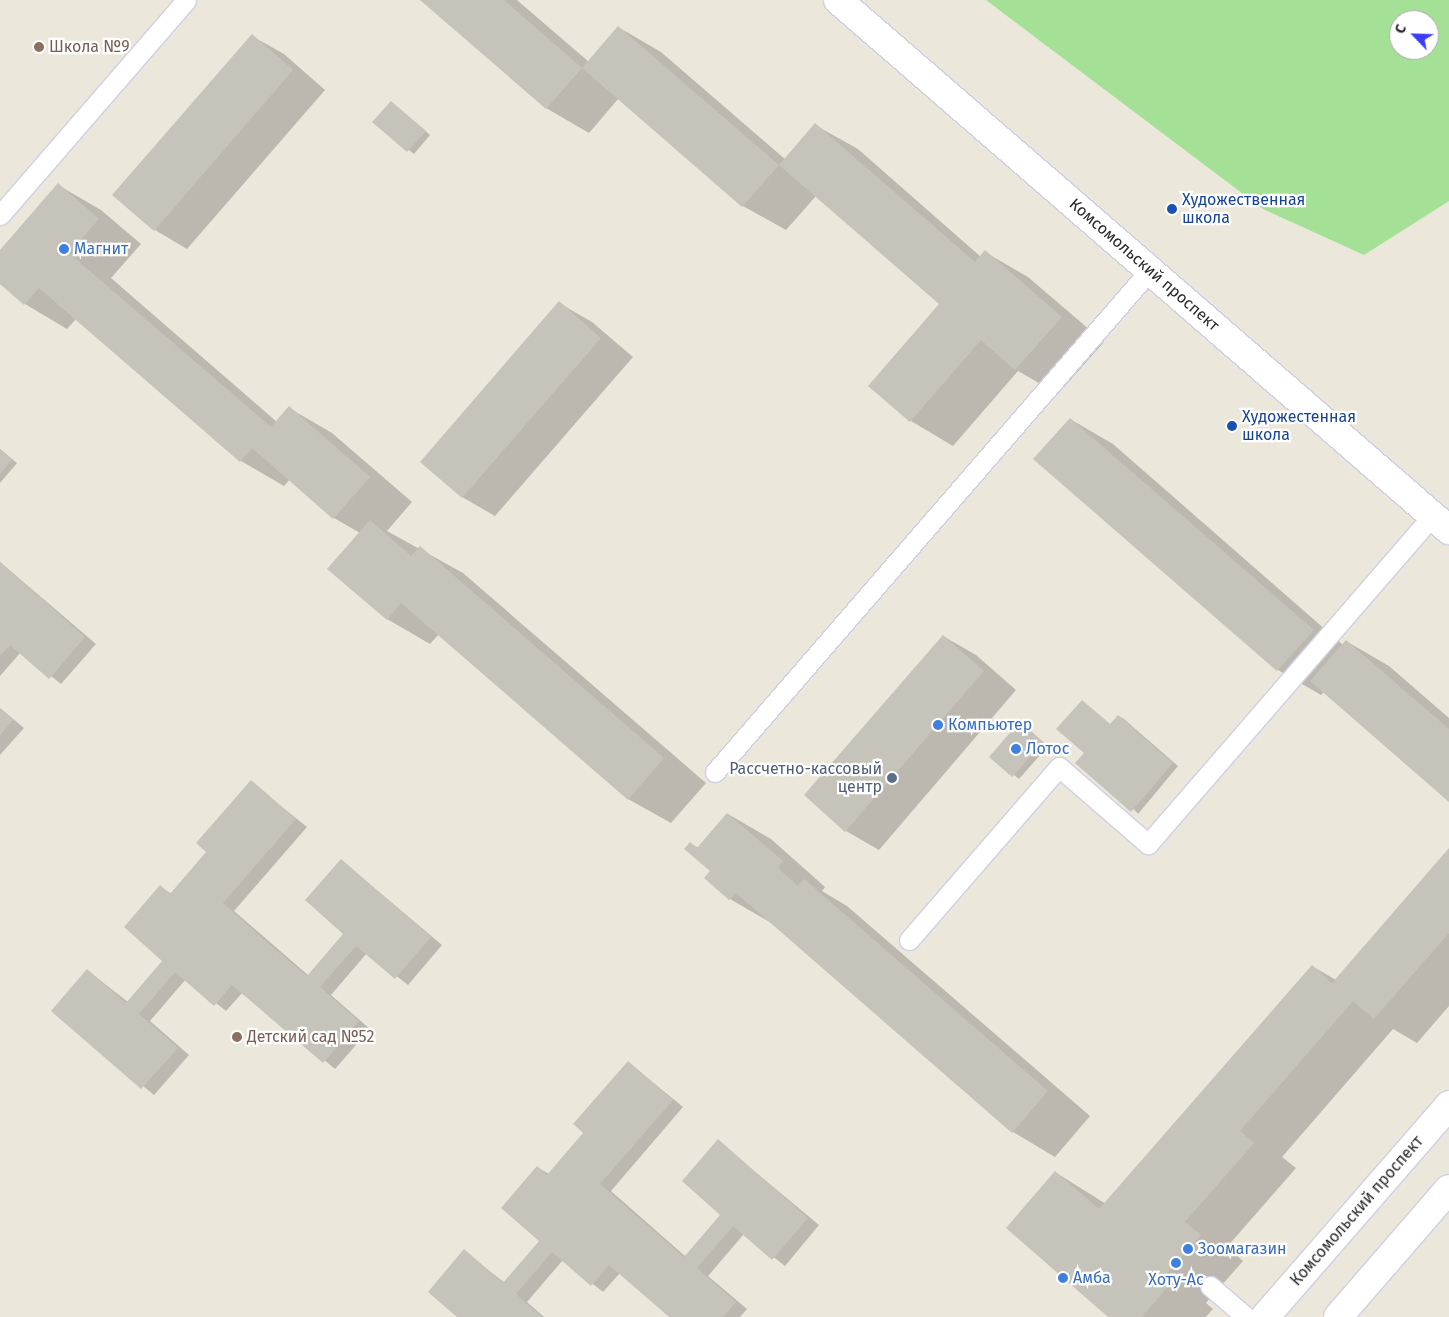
<!DOCTYPE html>
<meta charset="utf-8">
<style>
body{margin:0}
#map{position:relative;width:1449px;height:1317px;overflow:hidden;background:#ebe7db;font-family:"Fira Sans",sans-serif}
div>[style]{position:absolute}
[style*='--x']{left:calc(var(--x)*1px);top:calc(var(--y)*1px);width:calc(var(--w)*1px);rotate:calc(var(--a)*1deg)}
.green>*{inset:0;background:#a4e197}
.shadow>*{inset:0;background:#0003}
.building>*{inset:0;background:#c6c3ba}
.roads{filter:drop-shadow(1px 0 #d0d0e2) drop-shadow(-1px 0 #d0d0e2) drop-shadow(0 1px #d0d0e2) drop-shadow(0 -1px #d0d0e2)}
.service>*{height:19px;margin:-9.5px;padding:0 9.5px;transform-origin:9.5px;border-radius:9.5px;background:#fff}
.minor>*{height:28px;margin:-14px;padding:0 14px;transform-origin:14px;border-radius:14px;background:#fff}
.dots>*{width:14px;height:14px;translate:-50% -50%;box-sizing:border-box;border:2px solid #fff;border-radius:50%}
span{translate:-50% -50%;white-space:nowrap;text-align:center;line-height:1.15;-webkit-text-stroke:4.5px #fff;paint-order:stroke}
.education-label{font-size:16px;color:#785e54}
.left{translate:0 -50%;text-align:left}
.transit-label{font-size:16px;color:#164399}
.shop-label{font-size:16px;color:#366cbe}
.street-label{font-size:16px;color:#292929}
.service-label{font-size:16px;color:#4e5e75}
.right{translate:-100% -50%;text-align:right}
.north{position:absolute;left:1389px;top:10px;width:50px;height:50px;box-sizing:border-box;background:#fff;border:1px solid #a9a9a9;border-radius:50%;rotate:294deg;font-size:14px;font-weight:700;line-height:20px;text-align:center;color:#292929}
.north::after{content:'';display:block;margin:auto;width:18px;height:22px;background:#3c3ef6;clip-path:polygon(50% 0,100% 100%,50% 72%,0 100%)}
</style>
<div id="map">
<div class="green">
<i style="clip-path:polygon(evenodd,986px 0,1449px 0,1449px 201px,1364px 255px,1263px 209px,986px 0,1399px 20px,1429px 20px,1429px 50px,1399px 50px,1399px 20px)"></i>
</div>
<div class="shadow">
<i style="clip-path:polygon(422px 0,517px 0,589px 62px,618px 27px,661px 52px,785px 159px,815px 125px,858px 149px,981px 257px,985px 252px,1028px 277px,1104px 342px,1058px 394px,1018px 371px,953px 446px,911px 421px,941px 304px,816px 196px,786px 230px,743px 206px,619px 98px,589px 133px,546px 108px)"></i>
<i style="clip-path:polygon(252px 36px,284px 54px,325px 90px,187px 249px,155px 230px,114px 195px)"></i>
<i style="clip-path:polygon(396px 106px,430px 135px,414px 154px,374px 122px)"></i>
<i style="clip-path:polygon(58px 185px,101px 210px,141px 244px,111px 278px,277px 422px,289px 408px,332px 433px,412px 502px,387px 531px,463px 573px,706px 783px,671px 823px,628px 799px,439px 634px,430px 644px,387px 619px,360px 533px,334px 518px,290px 479px,284px 486px,241px 461px,76px 319px,67px 329px,25px 304px,0 283px,0 252px)"></i>
<i style="clip-path:polygon(559px 303px,592px 322px,633px 357px,495px 516px,462px 497px)"></i>
<i style="clip-path:polygon(1070px 419px,1113px 444px,1343px 645px,1346px 641px,1389px 666px,1449px 718px,1449px 801px,1324px 692px,1321px 695px,1278px 670px,1035px 459px)"></i>
<i style="clip-path:polygon(0 449px,17px 463px,0 483px)"></i>
<i style="clip-path:polygon(0 562px,96px 644px,61px 684px,21px 652px,0 676px)"></i>
<i style="clip-path:polygon(943px 636px,976px 655px,1016px 690px,879px 850px,846px 831px,805px 795px)"></i>
<i style="clip-path:polygon(1082px 701px,1111px 725px,1118px 716px,1124px 719px,1178px 766px,1138px 814px,1086px 753px)"></i>
<i style="clip-path:polygon(0 708px,24px 728px,0 755px)"></i>
<i style="clip-path:polygon(1020px 723px,1048px 746px,1019px 779px,991px 756px)"></i>
<i style="clip-path:polygon(251px 782px,307px 827px,234px 911px,309px 976px,345px 934px,341px 860px,442px 945px,408px 985px,367px 953px,331px 995px,370px 1029px,335px 1069px,243px 992px,226px 1011px,186px 979px,150px 1021px,189px 1055px,154px 1095px,53px 1011px,87px 970px,128px 1002px,164px 960px,160px 887px,172px 894px,208px 852px)"></i>
<i style="clip-path:polygon(728px 814px,771px 839px,825px 887px,822px 891px,847px 906px,1090px 1116px,1055px 1157px,1013px 1132px,773px 924px,730px 899px,691px 844px,699px 848px)"></i>
<i style="clip-path:polygon(1449px 850px,1449px 1006px,1417px 1043px,1393px 1029px,1282px 1157px,1296px 1168px,1227px 1247px,1243px 1261px,1206px 1303px,1213px 1309px,1206px 1317px,1110px 1317px,1055px 1172px,1106px 1204px,1312px 966px,1336px 980px)"></i>
<i style="clip-path:polygon(628px 1062px,683px 1107px,611px 1191px,686px 1257px,722px 1215px,718px 1141px,819px 1225px,785px 1266px,744px 1234px,708px 1276px,747px 1309px,740px 1317px,671px 1317px,620px 1273px,603px 1292px,563px 1260px,527px 1302px,544px 1317px,459px 1317px,464px 1251px,505px 1283px,541px 1241px,537px 1167px,549px 1174px,585px 1133px)"></i>
</div>
<div class="building">
<i style="clip-path:polygon(420px 0,504px 0,582px 68px,546px 109px)"></i>
<i style="clip-path:polygon(618px 26px,779px 165px,742px 207px,582px 68px)"></i>
<i style="clip-path:polygon(252px 34px,293px 70px,154px 231px,112px 195px)"></i>
<i style="clip-path:polygon(391px 101px,426px 131px,407px 152px,372px 122px)"></i>
<i style="clip-path:polygon(815px 123px,975px 262px,985px 250px,1062px 317px,1015px 370px,981px 340px,910px 422px,868px 386px,939px 304px,779px 165px)"></i>
<i style="clip-path:polygon(58px 183px,99px 219px,69px 253px,271px 427px,289px 406px,370px 477px,333px 519px,252px 448px,240px 462px,39px 288px,24px 305px,0 284px,0 250px)"></i>
<i style="clip-path:polygon(559px 301px,601px 338px,462px 498px,420px 462px)"></i>
<i style="clip-path:polygon(1070px 418px,1314px 630px,1277px 671px,1033px 459px)"></i>
<i style="clip-path:polygon(0 449px,12px 460px,0 474px)"></i>
<i style="clip-path:polygon(370px 520px,411px 556px,420px 546px,664px 758px,628px 800px,401px 603px,387px 620px,327px 569px)"></i>
<i style="clip-path:polygon(0 562px,85px 637px,49px 679px,10px 645px,0 656px)"></i>
<i style="clip-path:polygon(943px 635px,984px 671px,845px 832px,804px 795px)"></i>
<i style="clip-path:polygon(1346px 640px,1449px 729px,1449px 802px,1310px 681px)"></i>
<i style="clip-path:polygon(1082px 700px,1110px 724px,1118px 715px,1173px 763px,1131px 812px,1075px 763px,1084px 753px,1056px 729px)"></i>
<i style="clip-path:polygon(0 709px,13px 720px,0 735px)"></i>
<i style="clip-path:polygon(1020px 721px,1043px 742px,1012px 777px,989px 757px)"></i>
<i style="clip-path:polygon(251px 780px,296px 819px,223px 903px,268px 943px,307px 976px,343px 934px,305px 900px,341px 859px,431px 937px,395px 979px,356px 946px,320px 987px,359px 1021px,323px 1063px,232px 985px,214px 1006px,175px 972px,139px 1014px,178px 1048px,141px 1089px,51px 1011px,87px 969px,126px 1003px,162px 961px,124px 927px,160px 885px,170px 894px,206px 852px,196px 843px)"></i>
<i style="clip-path:polygon(727px 813px,783px 861px,778px 868px,798px 886px,804px 879px,1048px 1091px,1012px 1133px,736px 893px,729px 900px,704px 878px,710px 871px,684px 849px,690px 842px,697px 848px)"></i>
<i style="clip-path:polygon(1449px 848px,1449px 933px,1374px 1019px,1353px 1001px,1240px 1131px,1254px 1143px,1185px 1222px,1201px 1235px,1164px 1277px,1171px 1283px,1142px 1317px,1108px 1317px,1006px 1228px,1055px 1171px,1099px 1209px,1312px 965px,1332px 983px)"></i>
<i style="clip-path:polygon(628px 1061px,673px 1100px,600px 1184px,684px 1257px,720px 1215px,682px 1181px,718px 1139px,808px 1218px,772px 1260px,733px 1226px,697px 1268px,736px 1302px,723px 1317px,669px 1317px,609px 1265px,591px 1286px,552px 1252px,516px 1294px,542px 1317px,457px 1317px,428px 1292px,464px 1249px,503px 1283px,539px 1241px,501px 1208px,537px 1166px,547px 1175px,583px 1133px,573px 1124px)"></i>
</div>
<div class="roads">
<div class="service">
<i style="--x:0;--y:215;--w:284;--a:-49.1"></i>
<i style="--x:715;--y:772;--w:664;--a:-49.09"></i>
<i style="--x:909;--y:940;--w:229;--a:-49.1"></i>
<i style="--x:1059;--y:767;--w:118;--a:40.9"></i>
<i style="--x:1148;--y:844;--w:434;--a:-49.1"></i>
<i style="--x:1210;--y:1286;--w:48;--a:40.7"></i>
</div>
<div class="minor">
<i style="--x:838;--y:0;--w:809;--a:40.94"></i>
<i style="--x:1265;--y:1317;--w:281;--a:-49"></i>
<i style="--x:1338;--y:1317;--w:169;--a:-49.1"></i>
</div>
</div>
<div class="dots">
<i style="left:39px;top:47px;background:#8d6e63"></i>
<i style="left:1172px;top:209px;background:#1a4fb4"></i>
<i style="left:64px;top:249px;background:#3f7fe0"></i>
<i style="left:1232px;top:426px;background:#1a4fb4"></i>
<i style="left:938px;top:725px;background:#3f7fe0"></i>
<i style="left:1016px;top:749px;background:#3f7fe0"></i>
<i style="left:892px;top:778px;background:#5c6f8a"></i>
<i style="left:237px;top:1037px;background:#8d6e63"></i>
<i style="left:1188px;top:1249px;background:#3f7fe0"></i>
<i style="left:1176px;top:1263px;background:#3f7fe0"></i>
<i style="left:1063px;top:1278px;background:#3f7fe0"></i>
</div>
<div class="education-label">
<span class="left" style="left:49px;top:47px">Школа №9</span>
<span class="left" style="left:247px;top:1037px">Детский сад №52</span>
</div>
<div class="transit-label">
<span class="left" style="left:1182px;top:209px">Художественная<br>школа</span>
<span class="left" style="left:1242px;top:426px">Художестенная<br>школа</span>
</div>
<div class="shop-label">
<span class="left" style="left:74px;top:249px">Магнит</span>
<span class="left" style="left:948px;top:725px">Компьютер</span>
<span class="left" style="left:1026px;top:749px">Лотос</span>
<span class="left" style="left:1198px;top:1249px">Зоомагазин</span>
<span class="left" style="left:1073px;top:1278px">Амба</span>
<span style="left:1176px;top:1280px">Хоту-Ас</span>
</div>
<div class="street-label">
<span style="left:1144px;top:265px;rotate:41deg">Комсомольский проспект</span>
<span style="left:1357px;top:1211px;rotate:-49deg">Комсомольский проспект</span>
</div>
<div class="service-label">
<span class="right" style="left:882px;top:778px">Рассчетно-кассовый<br>центр</span>
</div>
<div class="north">С</div>
</div>
